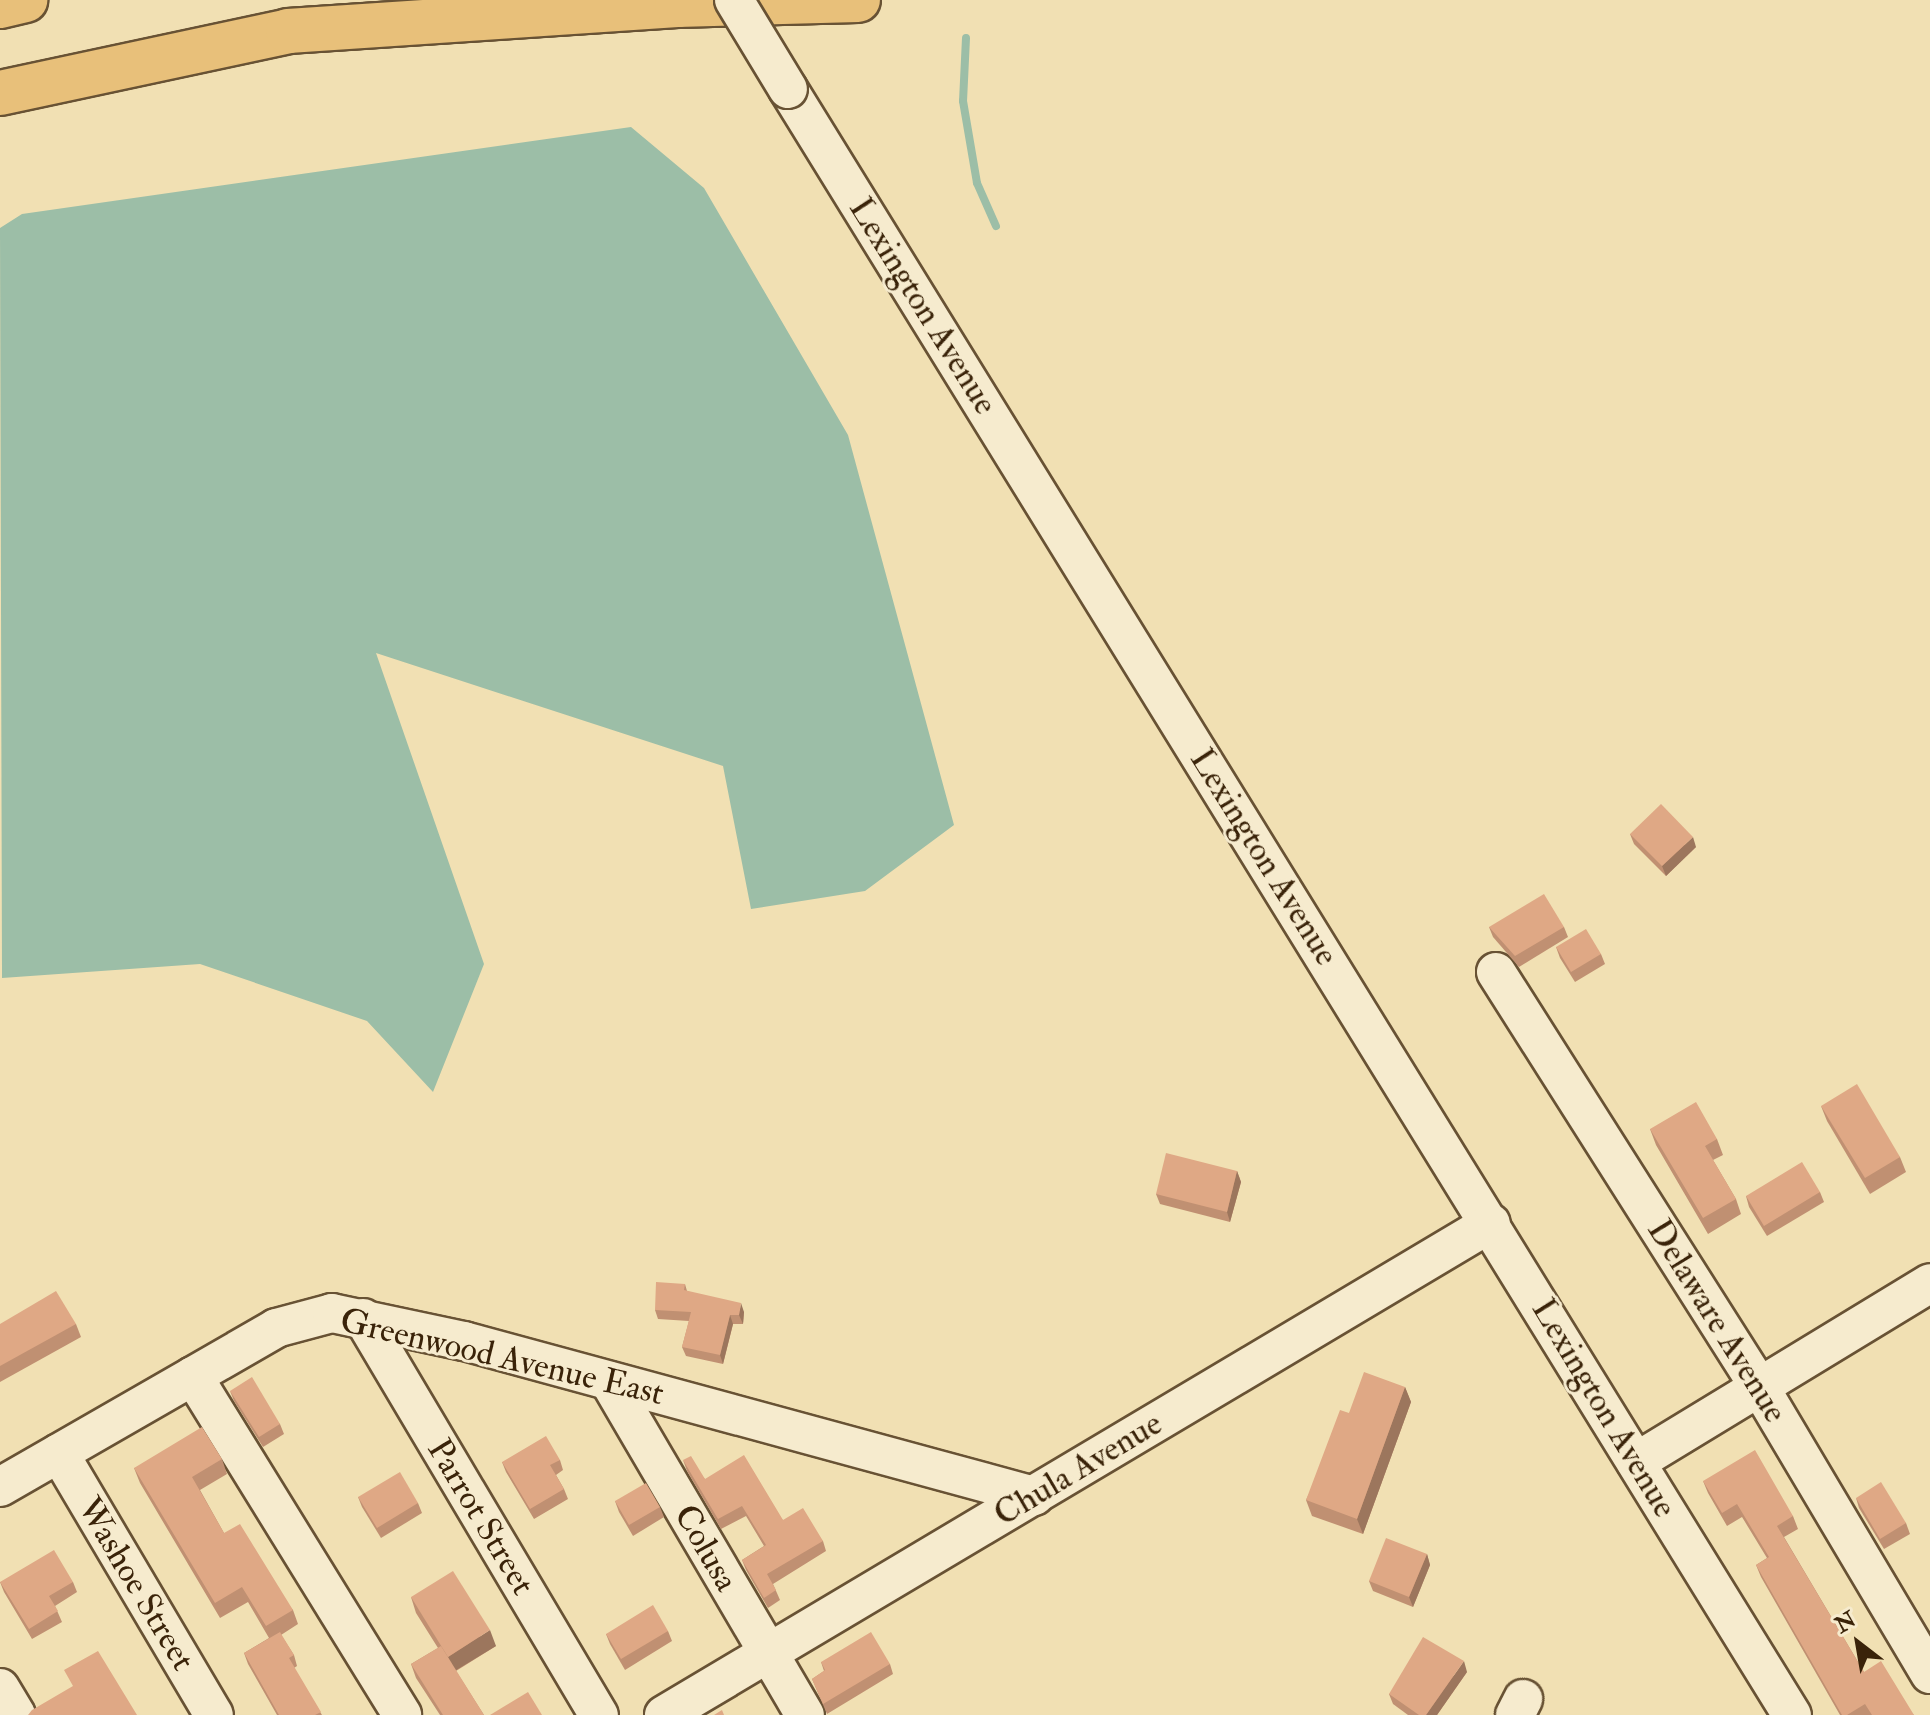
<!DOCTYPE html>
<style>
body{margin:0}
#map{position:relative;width:1930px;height:1715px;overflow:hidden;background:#f1e0b3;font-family:"IM FELL Double Pica",serif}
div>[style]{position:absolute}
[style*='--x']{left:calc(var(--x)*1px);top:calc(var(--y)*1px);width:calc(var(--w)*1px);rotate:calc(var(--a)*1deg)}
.water>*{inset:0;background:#9cbea7}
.stream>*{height:8px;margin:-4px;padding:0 4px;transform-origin:4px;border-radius:4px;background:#9cbea7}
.roads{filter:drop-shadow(2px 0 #685234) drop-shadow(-2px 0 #685234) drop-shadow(0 2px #685234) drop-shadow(0 -2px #685234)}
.minor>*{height:38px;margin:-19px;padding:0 19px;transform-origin:19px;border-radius:19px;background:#f6ebce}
.highway>*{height:44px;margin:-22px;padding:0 22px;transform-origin:22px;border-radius:22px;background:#e8c07a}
.bridges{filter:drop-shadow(2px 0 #685234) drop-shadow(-2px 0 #685234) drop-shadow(0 2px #685234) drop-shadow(0 -2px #685234)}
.minor-bridge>*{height:38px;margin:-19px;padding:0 19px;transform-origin:19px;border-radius:19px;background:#f6ebce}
.wall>*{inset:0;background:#c09072}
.shaded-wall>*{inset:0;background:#9c765d}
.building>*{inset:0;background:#dfa885}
span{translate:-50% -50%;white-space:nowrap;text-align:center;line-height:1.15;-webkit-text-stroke:6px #f6ebce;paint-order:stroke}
.street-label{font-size:34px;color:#3a2309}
.north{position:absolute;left:1818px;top:1603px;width:80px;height:80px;-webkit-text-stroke:6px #f6ebce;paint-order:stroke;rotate:329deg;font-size:22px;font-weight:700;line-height:32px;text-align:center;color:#3a2309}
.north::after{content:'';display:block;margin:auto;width:28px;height:36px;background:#3a2309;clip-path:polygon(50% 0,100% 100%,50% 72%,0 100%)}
</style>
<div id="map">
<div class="water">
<i style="clip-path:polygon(631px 127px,704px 188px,848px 435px,954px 825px,865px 891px,751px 909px,723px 766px,376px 653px,484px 964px,433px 1092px,367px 1021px,200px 964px,2px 978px,0 228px,22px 214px)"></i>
</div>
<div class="stream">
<i style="--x:966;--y:38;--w:63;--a:92.7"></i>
<i style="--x:963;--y:101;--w:83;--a:80.3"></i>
<i style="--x:977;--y:183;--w:47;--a:66.2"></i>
</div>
<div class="roads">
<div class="minor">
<i style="--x:788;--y:89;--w:1911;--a:58.31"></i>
<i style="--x:1496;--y:972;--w:490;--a:57.6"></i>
<i style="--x:1759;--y:1386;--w:335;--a:59.3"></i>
<i style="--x:363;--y:1318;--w:462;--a:59.3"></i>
<i style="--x:193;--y:1376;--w:398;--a:58.3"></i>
<i style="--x:609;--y:1381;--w:387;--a:59.6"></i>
<i style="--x:59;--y:1453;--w:304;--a:59.4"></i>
<i style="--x:1636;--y:1462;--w:344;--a:-31.3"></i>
<i style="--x:0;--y:1487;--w:319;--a:-29.9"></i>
<i style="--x:276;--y:1328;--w:58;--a:-15"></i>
<i style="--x:332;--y:1313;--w:135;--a:12"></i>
<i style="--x:464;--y:1341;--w:591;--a:15.21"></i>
<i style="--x:0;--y:1688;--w:31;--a:59"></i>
<i style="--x:664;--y:1715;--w:962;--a:-30.75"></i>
<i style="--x:1515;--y:1715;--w:18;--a:-63"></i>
</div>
<div class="highway">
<i style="--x:0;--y:6;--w:26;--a:-13"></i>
<i style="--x:0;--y:93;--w:295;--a:-12.1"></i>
<i style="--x:288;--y:31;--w:390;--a:-3.8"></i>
<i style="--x:677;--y:5;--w:181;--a:-1.6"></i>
</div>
</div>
<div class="bridges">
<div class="minor-bridge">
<i style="--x:734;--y:0;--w:104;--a:58.8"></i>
</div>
</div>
<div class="wall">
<i style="clip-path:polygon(1630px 834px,1696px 847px,1666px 876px,1634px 844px)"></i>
<i style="clip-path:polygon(1489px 927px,1564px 927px,1568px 937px,1519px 967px,1493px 937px)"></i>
<i style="clip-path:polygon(1556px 947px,1601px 954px,1605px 964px,1575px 982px,1560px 958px)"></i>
<i style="clip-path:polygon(1821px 1106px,1900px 1157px,1906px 1172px,1870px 1194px,1827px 1121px)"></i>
<i style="clip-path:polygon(1650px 1129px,1717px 1139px,1723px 1155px,1713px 1160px,1736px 1199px,1741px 1214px,1708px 1234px,1656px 1145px)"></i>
<i style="clip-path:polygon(1237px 1171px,1241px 1182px,1230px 1222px,1160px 1204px,1156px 1194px)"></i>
<i style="clip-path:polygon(1820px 1192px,1824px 1202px,1767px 1236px,1749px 1207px,1746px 1196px)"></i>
<i style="clip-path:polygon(685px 1284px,687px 1291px,744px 1312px,743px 1324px,733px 1324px,723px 1364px,686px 1356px,682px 1347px,689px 1321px,658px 1319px,655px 1310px)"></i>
<i style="clip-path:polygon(0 1324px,76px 1324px,81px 1337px,0 1382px)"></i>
<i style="clip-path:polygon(1405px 1387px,1411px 1402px,1363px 1534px,1312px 1516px,1306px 1500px,1349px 1413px)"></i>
<i style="clip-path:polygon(230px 1391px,280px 1424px,284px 1434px,263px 1447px,234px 1401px)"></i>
<i style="clip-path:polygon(222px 1459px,227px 1474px,200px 1490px,224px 1533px,293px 1610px,298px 1624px,281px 1635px,294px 1655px,297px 1666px,294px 1668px,322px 1715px,277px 1715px,248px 1664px,244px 1653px,269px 1638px,248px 1602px,220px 1618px,140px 1483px,134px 1468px)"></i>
<i style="clip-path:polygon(560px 1460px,563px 1470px,556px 1475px,564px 1489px,568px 1499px,534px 1519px,506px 1472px,502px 1462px)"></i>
<i style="clip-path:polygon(683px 1460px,705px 1479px,823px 1541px,826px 1551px,773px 1584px,780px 1600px,768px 1608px,746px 1570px,742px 1560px,764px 1546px,746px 1516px,721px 1529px,687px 1471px)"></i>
<i style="clip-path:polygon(1703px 1481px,1793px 1516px,1798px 1529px,1784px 1537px,1864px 1672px,1914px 1715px,1840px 1715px,1761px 1577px,1756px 1565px,1767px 1558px,1742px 1517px,1727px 1526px,1708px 1493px)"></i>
<i style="clip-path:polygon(358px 1497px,418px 1503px,422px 1513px,381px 1538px,362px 1507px)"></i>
<i style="clip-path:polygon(1856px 1498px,1906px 1523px,1910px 1534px,1884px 1549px,1859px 1508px)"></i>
<i style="clip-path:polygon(615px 1501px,660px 1507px,664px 1517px,633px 1536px,619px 1512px)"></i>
<i style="clip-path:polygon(1427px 1554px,1430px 1565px,1413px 1607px,1373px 1591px,1369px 1581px)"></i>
<i style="clip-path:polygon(0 1582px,73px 1582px,77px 1592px,55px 1606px,62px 1622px,32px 1639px,4px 1592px)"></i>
<i style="clip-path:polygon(411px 1597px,496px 1646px,456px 1671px,484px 1715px,440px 1715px,416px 1678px,411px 1664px,438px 1648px,416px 1613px)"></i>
<i style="clip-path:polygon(668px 1631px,672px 1641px,625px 1670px,610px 1644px,606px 1634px)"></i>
<i style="clip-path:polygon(821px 1662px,890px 1664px,893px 1674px,827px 1714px,812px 1679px,824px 1671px)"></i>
<i style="clip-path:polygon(1467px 1672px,1437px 1715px,1408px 1715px,1393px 1704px,1389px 1694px)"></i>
</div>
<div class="shaded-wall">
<i style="clip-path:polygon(1693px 837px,1696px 847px,1666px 876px,1662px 866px)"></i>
<i style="clip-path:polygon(1237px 1171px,1241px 1182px,1230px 1222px,1227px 1212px)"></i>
<i style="clip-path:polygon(741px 1303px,744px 1312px,743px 1324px,739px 1315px)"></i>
<i style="clip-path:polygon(730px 1315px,733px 1324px,723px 1364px,720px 1355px)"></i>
<i style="clip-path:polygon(1405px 1387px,1411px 1402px,1363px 1534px,1357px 1519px)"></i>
<i style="clip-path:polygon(1427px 1554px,1430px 1565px,1413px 1607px,1409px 1597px)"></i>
<i style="clip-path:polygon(490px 1630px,496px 1646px,453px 1672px,448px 1657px)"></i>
<i style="clip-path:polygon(1464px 1661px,1467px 1672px,1437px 1715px,1426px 1715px)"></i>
</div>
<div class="building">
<i style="clip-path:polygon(1661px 804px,1693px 837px,1662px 866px,1630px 834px)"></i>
<i style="clip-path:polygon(1544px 894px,1564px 927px,1515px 956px,1489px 927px)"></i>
<i style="clip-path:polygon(1586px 929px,1601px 954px,1571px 972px,1556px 947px)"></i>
<i style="clip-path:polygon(1857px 1084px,1900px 1157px,1865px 1178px,1821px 1106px)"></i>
<i style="clip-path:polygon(1696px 1102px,1717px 1139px,1705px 1146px,1736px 1199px,1703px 1218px,1650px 1129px)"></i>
<i style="clip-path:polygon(1166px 1153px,1237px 1171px,1227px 1212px,1156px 1194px)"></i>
<i style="clip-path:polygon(1802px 1162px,1820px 1192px,1764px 1226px,1746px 1196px)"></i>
<i style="clip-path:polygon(656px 1282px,685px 1284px,684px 1290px,741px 1303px,739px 1315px,730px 1315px,720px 1355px,682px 1347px,691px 1312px,655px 1310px)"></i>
<i style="clip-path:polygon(56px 1291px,76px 1324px,0 1366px,0 1324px)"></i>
<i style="clip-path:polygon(1364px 1372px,1405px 1387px,1357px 1519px,1306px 1500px,1340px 1410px,1349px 1413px)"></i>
<i style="clip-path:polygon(252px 1377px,280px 1424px,259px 1437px,230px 1391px)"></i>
<i style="clip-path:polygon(202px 1427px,222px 1459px,192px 1477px,224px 1533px,240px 1524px,293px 1610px,266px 1626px,242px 1587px,215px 1603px,134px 1468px)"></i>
<i style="clip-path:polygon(546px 1436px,560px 1460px,550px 1465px,564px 1489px,530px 1509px,502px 1462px)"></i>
<i style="clip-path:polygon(1755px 1450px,1793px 1516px,1777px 1526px,1864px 1672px,1881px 1661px,1914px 1715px,1872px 1715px,1865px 1704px,1847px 1715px,1842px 1715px,1756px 1565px,1769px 1557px,1737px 1504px,1722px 1513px,1703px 1481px)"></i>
<i style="clip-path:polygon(744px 1455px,783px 1520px,803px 1508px,823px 1541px,767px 1574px,776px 1590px,764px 1598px,742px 1560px,766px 1545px,742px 1506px,718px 1519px,683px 1460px,691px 1456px,705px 1479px)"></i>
<i style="clip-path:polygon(400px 1472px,418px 1503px,377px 1528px,358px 1497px)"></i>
<i style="clip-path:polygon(1881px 1482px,1906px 1523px,1880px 1539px,1856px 1498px)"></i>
<i style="clip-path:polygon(646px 1483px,660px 1507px,629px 1525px,615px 1501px)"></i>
<i style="clip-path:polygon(1386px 1538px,1427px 1554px,1409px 1597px,1369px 1581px)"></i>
<i style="clip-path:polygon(54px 1550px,73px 1582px,49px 1596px,58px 1611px,29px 1629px,0 1582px)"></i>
<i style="clip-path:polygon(453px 1571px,490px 1630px,448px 1657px,411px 1597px)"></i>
<i style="clip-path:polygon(653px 1605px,668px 1631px,621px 1659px,606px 1634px)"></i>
<i style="clip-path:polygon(280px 1632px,294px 1655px,289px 1658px,321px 1712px,315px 1715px,279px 1715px,244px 1653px)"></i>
<i style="clip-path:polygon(871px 1632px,890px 1664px,823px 1704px,812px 1679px,825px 1670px,821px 1662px)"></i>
<i style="clip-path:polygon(1423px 1637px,1464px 1661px,1426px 1715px,1419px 1715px,1389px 1694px)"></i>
<i style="clip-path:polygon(441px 1646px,484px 1715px,443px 1715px,411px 1664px)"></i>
<i style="clip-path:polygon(98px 1651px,137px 1715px,28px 1715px,32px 1710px,73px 1686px,64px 1670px)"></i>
<i style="clip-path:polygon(528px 1692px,542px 1715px,490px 1715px)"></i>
<i style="clip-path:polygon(722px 1710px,724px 1715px,714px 1715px)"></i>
</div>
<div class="street-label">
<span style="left:923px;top:306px;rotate:58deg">Lexington Avenue</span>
<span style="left:1264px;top:857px;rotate:58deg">Lexington Avenue</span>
<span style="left:1717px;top:1321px;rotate:58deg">Delaware Avenue</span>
<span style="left:502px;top:1357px;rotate:13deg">Greenwood Avenue East</span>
<span style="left:1604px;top:1408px;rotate:59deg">Lexington Avenue</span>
<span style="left:1078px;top:1469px;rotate:-31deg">Chula Avenue</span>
<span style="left:481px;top:1517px;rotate:59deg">Parrot Street</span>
<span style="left:706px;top:1548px;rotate:60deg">Colusa</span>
<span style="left:136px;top:1584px;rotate:59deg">Washoe Street</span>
</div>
<div class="north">N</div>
</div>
